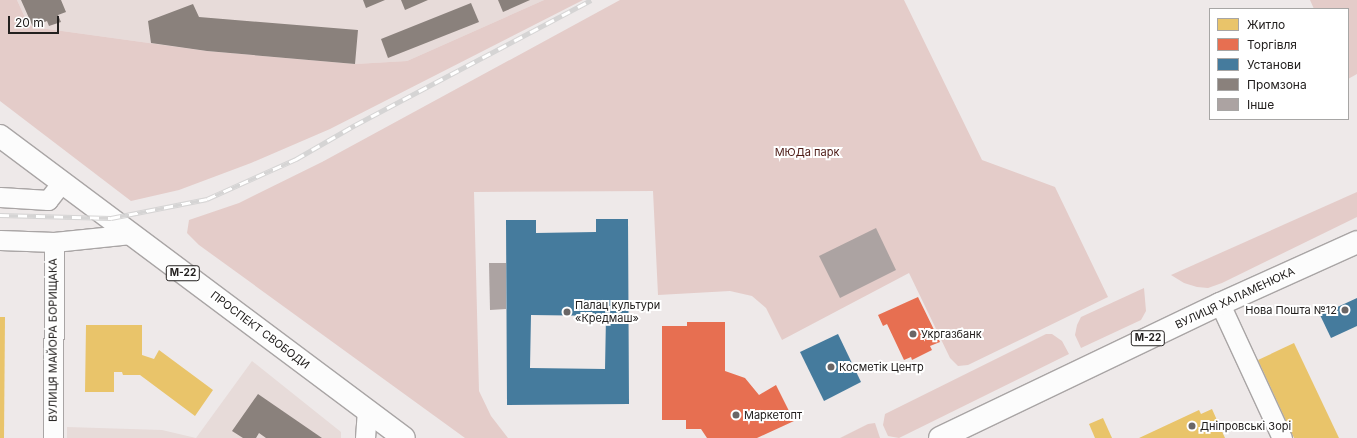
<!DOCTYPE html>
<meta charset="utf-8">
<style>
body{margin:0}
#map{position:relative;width:1357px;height:438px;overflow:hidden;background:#eee9e9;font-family:Inter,sans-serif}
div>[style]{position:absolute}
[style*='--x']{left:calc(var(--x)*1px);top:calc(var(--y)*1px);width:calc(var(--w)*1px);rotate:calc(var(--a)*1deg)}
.built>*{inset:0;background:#e7dbd9}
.green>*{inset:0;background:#e4ccc9}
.homes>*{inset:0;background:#e9c46a}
.shops>*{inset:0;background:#e76f51}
.public>*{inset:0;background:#457b9d}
.industry>*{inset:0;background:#8a817c}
.building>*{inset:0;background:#aca3a2}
.roads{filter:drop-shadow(1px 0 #a9a5a5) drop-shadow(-1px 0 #a9a5a5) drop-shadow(0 1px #a9a5a5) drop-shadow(0 -1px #a9a5a5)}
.minor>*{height:19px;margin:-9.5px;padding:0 9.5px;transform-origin:9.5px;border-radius:9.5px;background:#fcfcfc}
.highway>*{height:22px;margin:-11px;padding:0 11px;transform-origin:11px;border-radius:11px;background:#fcfcfc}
.rail>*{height:4.5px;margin-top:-2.25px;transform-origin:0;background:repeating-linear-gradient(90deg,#fff 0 9px,#d5d4d4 0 18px);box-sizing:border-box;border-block:1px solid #d5d4d4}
.dots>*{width:11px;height:11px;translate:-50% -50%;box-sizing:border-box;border:2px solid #fff;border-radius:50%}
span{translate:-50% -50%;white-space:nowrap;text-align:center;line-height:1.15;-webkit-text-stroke:4px #fff;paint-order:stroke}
.shield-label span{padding:1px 3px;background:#fff;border:1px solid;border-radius:3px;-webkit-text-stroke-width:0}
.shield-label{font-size:10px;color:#23201f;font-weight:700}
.park-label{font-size:11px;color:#4d1b16}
.street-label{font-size:11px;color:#23201f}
.poi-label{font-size:11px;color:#23201f}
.left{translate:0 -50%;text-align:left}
.right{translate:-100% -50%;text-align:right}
.legend{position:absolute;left:1209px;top:8px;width:140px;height:112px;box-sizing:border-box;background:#fff;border:1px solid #a7a6a5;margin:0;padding:5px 7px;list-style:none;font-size:12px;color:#23201f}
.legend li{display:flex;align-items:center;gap:8px;height:20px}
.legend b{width:20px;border:1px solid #a7a6a5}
.scale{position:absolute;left:8px;top:16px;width:51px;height:18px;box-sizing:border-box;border:2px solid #23201f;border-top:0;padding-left:5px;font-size:12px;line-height:14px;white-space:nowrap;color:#23201f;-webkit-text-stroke:3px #fff;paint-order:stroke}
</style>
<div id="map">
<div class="built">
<i style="clip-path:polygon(17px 0,544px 0,407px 61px,355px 64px,207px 51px,33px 27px,28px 24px)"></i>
<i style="clip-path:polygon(252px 361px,341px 432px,341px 438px,67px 438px,67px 427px,162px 430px,196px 438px)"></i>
</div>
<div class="green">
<i style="clip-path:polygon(0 0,17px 0,28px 24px,33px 27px,207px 51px,355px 64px,407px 61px,544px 0,583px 0,330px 129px,251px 163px,179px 190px,131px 201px,0 101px)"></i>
<i style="clip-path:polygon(620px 0,904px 0,982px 160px,1055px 187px,1108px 297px,968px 365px,958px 366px,950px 358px,909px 273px,782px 340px,766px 308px,752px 296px,730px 291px,658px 295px,653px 191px,474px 192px,479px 391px,491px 416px,508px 438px,465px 438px,199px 245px,187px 233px,189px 220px,239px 203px,322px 162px)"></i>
<i style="clip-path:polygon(1310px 0,1357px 0,1357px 74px,1348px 79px,1348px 9px,1314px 9px)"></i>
<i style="clip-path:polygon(1357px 192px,1357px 217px,1222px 283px,1208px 288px,1197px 287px,1184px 283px,1171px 275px)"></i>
<i style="clip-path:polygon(1144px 288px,1146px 311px,1141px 320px,1081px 348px,1075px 335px,1077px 325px,1081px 317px)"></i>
<i style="clip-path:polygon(1046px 334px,1052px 334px,1062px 341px,1069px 354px,899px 438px,888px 436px,883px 425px,885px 414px)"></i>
<i style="clip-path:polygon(875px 423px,880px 438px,840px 438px,868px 424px)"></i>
</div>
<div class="homes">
<i style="clip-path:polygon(0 317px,5px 317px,4px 438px,0 438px)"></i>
<i style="clip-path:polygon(86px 325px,142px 325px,142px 355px,154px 359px,159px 350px,213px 390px,195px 416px,140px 375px,123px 375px,122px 372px,114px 372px,114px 392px,85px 392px)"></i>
<i style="clip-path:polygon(1294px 343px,1339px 438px,1294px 438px,1258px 360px)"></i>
<i style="clip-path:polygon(1212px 409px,1225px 438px,1139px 438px,1199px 410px,1201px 414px)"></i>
<i style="clip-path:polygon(1103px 418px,1112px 438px,1095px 438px,1089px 424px)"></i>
</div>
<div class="shops">
<i style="clip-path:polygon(918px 297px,940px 342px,930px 346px,932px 350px,912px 360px,911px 357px,904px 360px,887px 324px,883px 326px,878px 315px)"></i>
<i style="clip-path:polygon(687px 322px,725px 322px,725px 371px,745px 378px,759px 395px,776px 385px,794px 421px,757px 438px,707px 438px,701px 429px,686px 429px,686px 420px,662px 420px,662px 326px,687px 326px)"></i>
</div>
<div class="public">
<i style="clip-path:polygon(evenodd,596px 219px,628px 219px,629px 404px,507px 405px,506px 220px,536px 220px,536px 233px,596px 232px,596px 219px,531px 315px,606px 316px,605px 369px,530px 368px,531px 315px)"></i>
<i style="clip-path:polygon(1357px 298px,1357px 326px,1331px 338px,1320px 315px)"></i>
<i style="clip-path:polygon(838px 334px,861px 382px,824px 401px,800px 352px)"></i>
</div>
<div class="industry">
<i style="clip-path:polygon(21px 0,61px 0,66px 12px,58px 15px,61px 22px,49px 26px,47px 21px,33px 27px)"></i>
<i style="clip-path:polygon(363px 0,385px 0,366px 8px)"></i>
<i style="clip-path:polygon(401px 0,428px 0,405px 10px)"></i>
<i style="clip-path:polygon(498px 0,530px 0,503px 12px)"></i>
<i style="clip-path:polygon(471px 3px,479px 22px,388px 58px,381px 39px)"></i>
<i style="clip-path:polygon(193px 4px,199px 17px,358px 30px,355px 64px,207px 51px,151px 43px,148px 21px)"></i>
<i style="clip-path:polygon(258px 394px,322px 438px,266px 438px,259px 433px,256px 438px,243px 438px,232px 431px)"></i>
</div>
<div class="building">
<i style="clip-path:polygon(876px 228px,896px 270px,840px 298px,819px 256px)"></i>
<i style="clip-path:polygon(489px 263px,506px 263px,506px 309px,490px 310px)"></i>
</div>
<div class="roads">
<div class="minor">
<i style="--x:0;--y:197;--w:48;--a:3.6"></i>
<i style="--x:48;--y:200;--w:23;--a:-52"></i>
<i style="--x:0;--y:240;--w:54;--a:2.1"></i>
<i style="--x:54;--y:242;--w:77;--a:-5.9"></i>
<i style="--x:1220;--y:304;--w:148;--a:65.2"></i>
<i style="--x:53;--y:438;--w:196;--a:-89.7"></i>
<i style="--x:365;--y:438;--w:28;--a:-86"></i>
</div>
<div class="highway">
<i style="--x:0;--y:136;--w:504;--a:36.78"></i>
<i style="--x:940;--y:438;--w:310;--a:-25.6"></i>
<i style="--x:1220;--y:304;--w:150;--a:-24.3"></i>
</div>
</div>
<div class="rail">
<i style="--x:0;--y:215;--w:111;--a:1.5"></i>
<i style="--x:111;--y:218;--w:98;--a:-11.2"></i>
<i style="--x:207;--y:199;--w:98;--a:-24.2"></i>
<i style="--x:296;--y:159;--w:68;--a:-30"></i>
<i style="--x:355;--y:125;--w:267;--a:-27.9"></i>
</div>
<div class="dots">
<i style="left:1345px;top:310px;background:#6a6666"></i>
<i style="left:567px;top:312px;background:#6a6666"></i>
<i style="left:913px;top:334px;background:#6a6666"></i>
<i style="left:831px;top:367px;background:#6a6666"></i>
<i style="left:736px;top:415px;background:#6a6666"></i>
<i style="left:1192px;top:426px;background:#6a6666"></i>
</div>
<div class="shield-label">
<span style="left:183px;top:273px">М-22</span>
<span style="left:1148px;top:338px">М-22</span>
</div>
<div class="park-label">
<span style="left:807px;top:152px">МЮДа парк</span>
</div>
<div class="street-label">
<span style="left:1235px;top:298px;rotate:-25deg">ВУЛИЦЯ ХАЛАМЕНЮКА</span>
<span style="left:260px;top:330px;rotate:37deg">ПРОСПЕКТ СВОБОДИ</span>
<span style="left:53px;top:340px;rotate:-90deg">ВУЛИЦЯ МАЙОРА БОРИЩАКА</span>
</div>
<div class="poi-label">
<span class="left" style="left:575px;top:312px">Палац культури<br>«Кредмаш»</span>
<span class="right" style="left:1337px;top:310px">Нова Пошта №12</span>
<span class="left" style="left:921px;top:334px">Укргазбанк</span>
<span class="left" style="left:839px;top:367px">Косметік Центр</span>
<span class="left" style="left:744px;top:415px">Маркетопт</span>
<span class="left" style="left:1200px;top:426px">Дніпровські Зорі</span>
</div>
<ul class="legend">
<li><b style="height:11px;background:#e9c46a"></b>Житло</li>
<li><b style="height:11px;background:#e76f51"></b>Торгівля</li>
<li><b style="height:11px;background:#457b9d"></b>Установи</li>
<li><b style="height:11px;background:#8a817c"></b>Промзона</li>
<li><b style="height:11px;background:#aca3a2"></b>Інше</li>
</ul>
<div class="scale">20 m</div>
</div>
